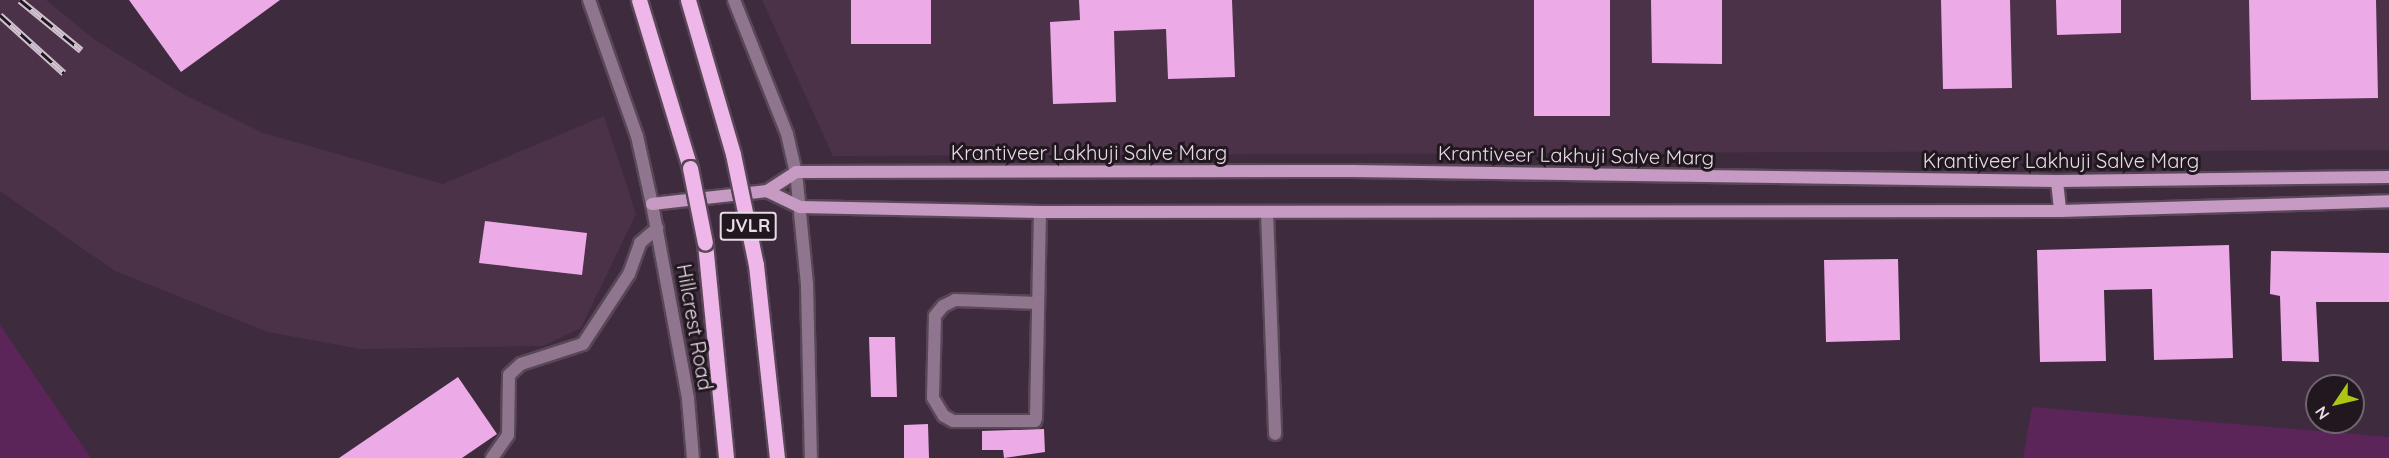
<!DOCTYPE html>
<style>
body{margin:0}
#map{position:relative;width:2389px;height:458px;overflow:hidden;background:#3e2b3d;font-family:Quicksand,sans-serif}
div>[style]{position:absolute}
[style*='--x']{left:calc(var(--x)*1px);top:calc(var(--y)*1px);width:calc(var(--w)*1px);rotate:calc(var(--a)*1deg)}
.built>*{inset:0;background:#4b3249}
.green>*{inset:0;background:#5b2559}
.building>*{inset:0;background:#ecaae7}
.roads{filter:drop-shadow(2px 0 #594758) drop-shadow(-2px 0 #594758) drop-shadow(0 2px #594758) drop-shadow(0 -2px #594758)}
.minor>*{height:12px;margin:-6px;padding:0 6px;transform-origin:6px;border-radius:6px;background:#90758e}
.tertiary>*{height:12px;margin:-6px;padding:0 6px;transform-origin:6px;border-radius:6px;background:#90758e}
.secondary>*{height:12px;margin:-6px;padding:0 6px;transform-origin:6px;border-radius:6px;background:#c69ac2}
.primary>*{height:15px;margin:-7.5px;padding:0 7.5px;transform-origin:7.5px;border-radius:7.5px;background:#efb6ea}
.rail>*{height:7px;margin-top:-3.5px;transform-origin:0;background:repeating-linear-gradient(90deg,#20171f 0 14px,#d0c2cf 0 28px);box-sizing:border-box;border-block:2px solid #d0c2cf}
.bridges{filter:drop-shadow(2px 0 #594758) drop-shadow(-2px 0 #594758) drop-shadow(0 2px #594758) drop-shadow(0 -2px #594758)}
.primary-bridge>*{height:15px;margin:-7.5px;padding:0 7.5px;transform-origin:7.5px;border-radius:7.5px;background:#efb6ea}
span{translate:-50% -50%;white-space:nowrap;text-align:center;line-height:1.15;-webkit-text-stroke:6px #20171f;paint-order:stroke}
.shield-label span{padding:2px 4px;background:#20171f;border:2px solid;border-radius:4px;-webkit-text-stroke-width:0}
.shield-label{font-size:18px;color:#e8dbe7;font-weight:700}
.street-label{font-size:20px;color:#e8dbe7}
.north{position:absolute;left:2305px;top:374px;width:60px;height:60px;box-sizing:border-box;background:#20171f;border:2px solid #70656f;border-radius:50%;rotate:235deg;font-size:16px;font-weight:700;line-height:24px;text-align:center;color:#e8dbe7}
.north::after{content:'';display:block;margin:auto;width:21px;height:27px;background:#acc613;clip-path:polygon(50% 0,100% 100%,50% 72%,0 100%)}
</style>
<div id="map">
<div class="built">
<i style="clip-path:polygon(0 0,46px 0,95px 40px,183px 94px,263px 133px,443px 184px,604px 116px,636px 214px,581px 328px,543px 346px,360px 349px,268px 332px,115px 271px,0 191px)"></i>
<i style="clip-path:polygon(762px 0,2389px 0,2389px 150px,833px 156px)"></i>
</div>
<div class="green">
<i style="clip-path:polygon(0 325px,91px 458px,0 458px)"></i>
<i style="clip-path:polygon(2032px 407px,2389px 437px,2389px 458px,2023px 458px)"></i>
</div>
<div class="building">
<i style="clip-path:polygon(129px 0,280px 0,181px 72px)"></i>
<i style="clip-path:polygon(851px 0,931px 0,931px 44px,851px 44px)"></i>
<i style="clip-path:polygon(1079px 0,1232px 0,1235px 77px,1168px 79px,1166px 29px,1114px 31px,1116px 102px,1053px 104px,1050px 22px,1080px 20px)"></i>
<i style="clip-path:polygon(1534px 0,1610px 0,1610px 116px,1534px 116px)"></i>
<i style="clip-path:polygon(1651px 0,1722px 0,1722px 64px,1652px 63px)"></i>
<i style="clip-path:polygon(1941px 0,2010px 0,2012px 88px,1943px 89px)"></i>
<i style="clip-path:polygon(2056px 0,2121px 0,2121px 33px,2057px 35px)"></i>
<i style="clip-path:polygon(2249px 0,2376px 0,2378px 98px,2251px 100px)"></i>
<i style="clip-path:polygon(485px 221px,587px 233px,582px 275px,479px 263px)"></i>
<i style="clip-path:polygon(2229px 245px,2233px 358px,2154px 360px,2152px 289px,2104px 290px,2106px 361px,2040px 362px,2037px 250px)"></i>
<i style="clip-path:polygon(2271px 251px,2389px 253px,2389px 302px,2316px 302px,2319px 362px,2282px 361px,2280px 296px,2270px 294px)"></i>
<i style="clip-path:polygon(1898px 259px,1900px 340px,1826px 342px,1824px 260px)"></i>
<i style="clip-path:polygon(869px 337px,895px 337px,897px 397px,871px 397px)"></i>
<i style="clip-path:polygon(458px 377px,497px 434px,462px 458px,339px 458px)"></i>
<i style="clip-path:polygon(928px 424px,929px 458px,904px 458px,904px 425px)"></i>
<i style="clip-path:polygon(1044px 429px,1045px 452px,1004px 458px,1003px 450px,982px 450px,982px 431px)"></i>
</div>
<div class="roads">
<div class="minor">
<i style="--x:1267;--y:212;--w:222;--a:87.9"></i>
<i style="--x:1038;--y:303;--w:83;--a:-177.9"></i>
<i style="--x:955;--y:300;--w:13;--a:153"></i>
<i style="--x:943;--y:306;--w:13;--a:129"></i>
<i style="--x:935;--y:316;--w:82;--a:91.4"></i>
<i style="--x:933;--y:398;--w:21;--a:59"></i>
<i style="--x:944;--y:416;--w:10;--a:29"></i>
<i style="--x:953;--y:421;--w:82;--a:0"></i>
<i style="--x:1035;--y:421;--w:3;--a:-72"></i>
<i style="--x:1036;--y:418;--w:206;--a:-88.9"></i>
<i style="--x:492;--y:458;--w:28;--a:-55"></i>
<i style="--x:508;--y:435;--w:60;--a:-89"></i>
<i style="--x:509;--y:375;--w:16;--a:-43"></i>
<i style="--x:521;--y:364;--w:65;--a:-17.9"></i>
<i style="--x:583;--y:344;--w:84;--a:-56.7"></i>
<i style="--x:629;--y:274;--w:33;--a:-70"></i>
<i style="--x:640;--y:243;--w:23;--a:-41"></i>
</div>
<div class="tertiary">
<i style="--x:589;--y:0;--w:144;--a:70.6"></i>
<i style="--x:637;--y:136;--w:70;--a:77.6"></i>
<i style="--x:652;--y:204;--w:198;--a:79.5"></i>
<i style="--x:688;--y:399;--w:59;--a:85.2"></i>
<i style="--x:734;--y:0;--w:144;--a:68.4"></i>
<i style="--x:787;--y:134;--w:39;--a:77"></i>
<i style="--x:796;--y:172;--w:114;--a:84.4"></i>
<i style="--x:807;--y:285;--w:173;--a:88.7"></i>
</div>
<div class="secondary">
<i style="--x:2057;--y:181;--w:30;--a:84"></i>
<i style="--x:767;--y:191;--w:37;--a:26"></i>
<i style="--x:800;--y:207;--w:240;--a:1.2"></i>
<i style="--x:1040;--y:212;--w:1020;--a:-0.06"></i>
<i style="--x:2060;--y:211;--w:329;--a:-1.7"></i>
<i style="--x:652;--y:204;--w:116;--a:-6.4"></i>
<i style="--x:767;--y:191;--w:35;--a:-33"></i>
<i style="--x:796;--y:172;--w:556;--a:-0.1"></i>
<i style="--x:1352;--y:171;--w:705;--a:0.81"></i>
<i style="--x:2057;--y:181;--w:332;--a:-0.7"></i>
</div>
<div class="primary">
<i style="--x:639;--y:0;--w:176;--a:73.1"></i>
<i style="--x:705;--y:243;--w:216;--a:84.4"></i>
</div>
</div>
<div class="rail">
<i style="--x:20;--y:0;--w:79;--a:39.3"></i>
<i style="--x:0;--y:15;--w:86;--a:42.2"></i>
</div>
<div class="bridges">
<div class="primary-bridge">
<i style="--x:688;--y:0;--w:160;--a:73.7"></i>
<i style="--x:733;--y:154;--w:113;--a:78.3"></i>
<i style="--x:756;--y:265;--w:194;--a:83.8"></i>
<i style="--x:690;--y:168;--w:76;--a:78.7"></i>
</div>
</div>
<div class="shield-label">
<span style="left:748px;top:226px">JVLR</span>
</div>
<div class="street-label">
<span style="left:1089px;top:152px">Krantiveer Lakhuji Salve Marg</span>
<span style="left:1576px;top:155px;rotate:1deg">Krantiveer Lakhuji Salve Marg</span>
<span style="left:2061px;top:160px">Krantiveer Lakhuji Salve Marg</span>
<span style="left:695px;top:327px;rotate:80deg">Hillcrest Road</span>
</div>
<div class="north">N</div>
</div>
